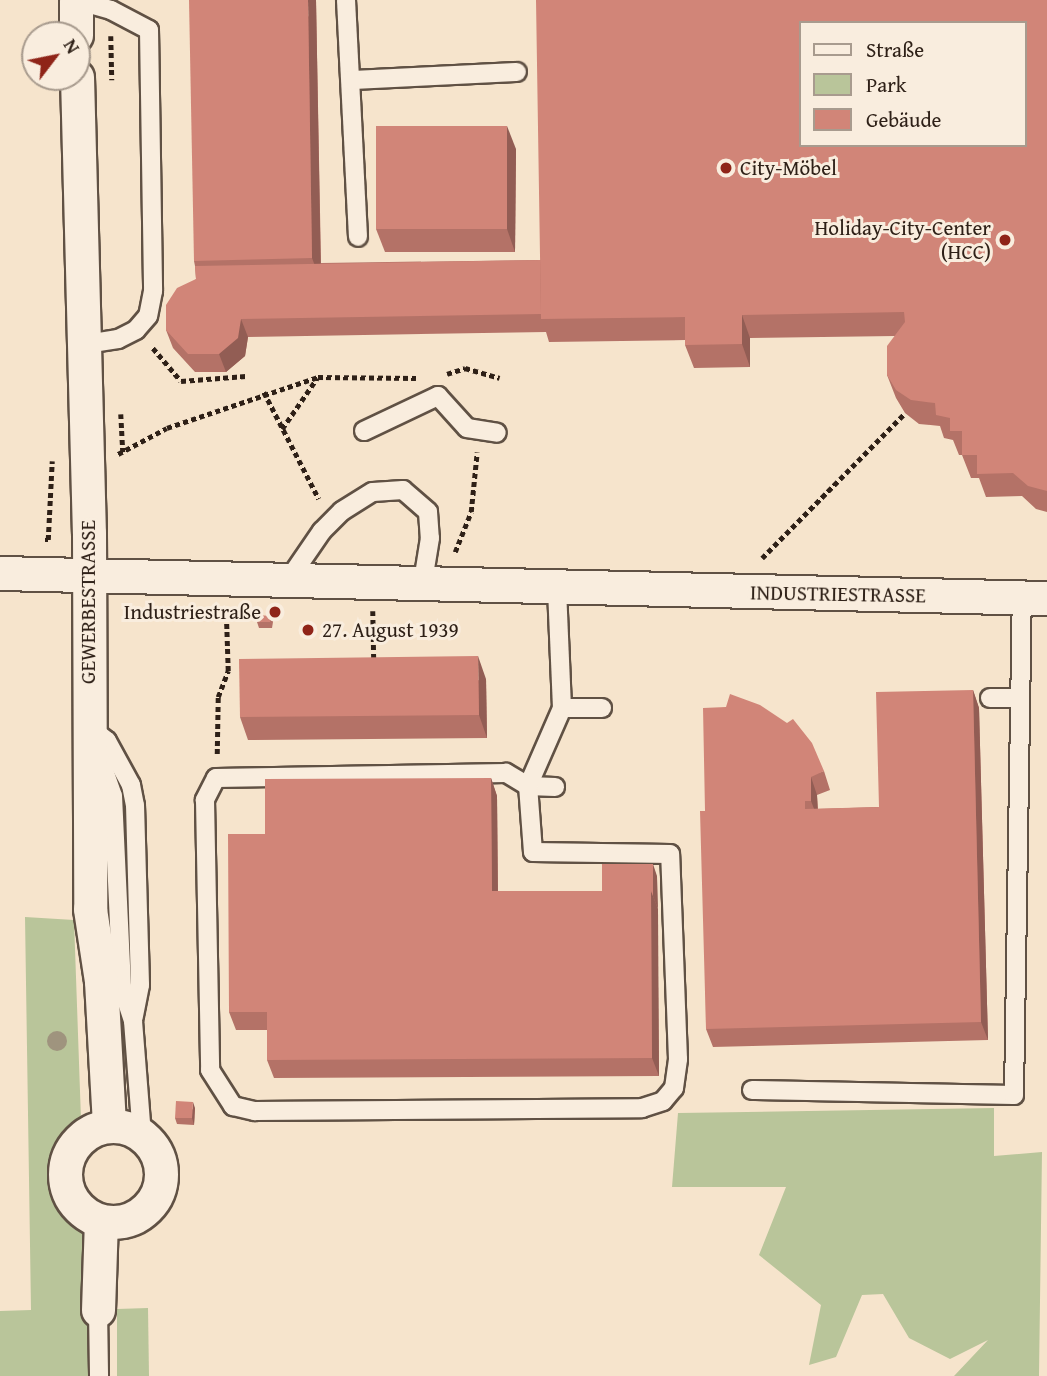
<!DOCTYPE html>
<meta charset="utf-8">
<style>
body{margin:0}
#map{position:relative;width:1047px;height:1376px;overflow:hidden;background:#f6e4cc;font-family:"Gentium Book Plus",serif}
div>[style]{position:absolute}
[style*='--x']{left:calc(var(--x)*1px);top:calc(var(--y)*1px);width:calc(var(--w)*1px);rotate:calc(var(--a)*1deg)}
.green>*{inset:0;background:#b9c59a}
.path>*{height:4.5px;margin-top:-2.25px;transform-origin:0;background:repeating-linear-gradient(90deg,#2e2017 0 5px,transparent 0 8.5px)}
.roads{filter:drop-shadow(2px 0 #605144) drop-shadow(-2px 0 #605144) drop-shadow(0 2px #605144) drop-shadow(0 -2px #605144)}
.service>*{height:18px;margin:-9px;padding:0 9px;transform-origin:9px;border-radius:9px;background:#f9edde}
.minor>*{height:33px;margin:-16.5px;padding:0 16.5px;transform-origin:16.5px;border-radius:16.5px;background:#f9edde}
.minor>.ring{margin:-16.5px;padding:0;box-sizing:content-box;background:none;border:33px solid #f9edde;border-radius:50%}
.trees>*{width:20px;height:20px;margin:-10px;border-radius:50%;background:#9f947e}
.wall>*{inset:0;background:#b47267}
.shaded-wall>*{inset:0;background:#925d54}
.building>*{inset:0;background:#d18578}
.dots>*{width:19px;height:19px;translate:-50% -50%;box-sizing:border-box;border:4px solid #f9edde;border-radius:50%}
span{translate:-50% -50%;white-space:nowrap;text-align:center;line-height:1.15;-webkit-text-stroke:6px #f9edde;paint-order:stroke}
.poi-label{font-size:21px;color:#2e2017}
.left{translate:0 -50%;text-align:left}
.right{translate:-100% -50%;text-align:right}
.street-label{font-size:21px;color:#2e2017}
.legend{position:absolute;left:799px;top:21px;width:228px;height:126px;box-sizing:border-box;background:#f9edde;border:2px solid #a89b8e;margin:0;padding:9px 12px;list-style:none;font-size:21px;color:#2e2017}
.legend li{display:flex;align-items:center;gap:14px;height:35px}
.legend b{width:35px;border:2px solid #a89b8e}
.north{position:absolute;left:21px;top:21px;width:70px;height:70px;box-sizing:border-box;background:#f9edde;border:2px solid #a89b8e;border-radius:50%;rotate:58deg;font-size:19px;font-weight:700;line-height:28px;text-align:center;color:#2e2017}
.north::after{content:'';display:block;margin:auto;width:24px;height:32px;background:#8f2418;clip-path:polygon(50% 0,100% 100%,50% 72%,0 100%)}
</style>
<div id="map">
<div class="green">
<i style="clip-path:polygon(25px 917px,74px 920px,90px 1376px,0 1376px,0 1311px,31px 1310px)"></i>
<i style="clip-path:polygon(994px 1108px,994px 1156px,1042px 1152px,1039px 1376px,954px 1376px,988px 1340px,950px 1359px,909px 1338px,883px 1294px,862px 1295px,836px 1357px,809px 1365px,821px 1305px,759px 1255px,786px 1187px,672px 1187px,678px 1113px)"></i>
<i style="clip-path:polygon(148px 1308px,149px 1376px,117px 1376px,117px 1309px)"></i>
</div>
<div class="path">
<i style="--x:111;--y:36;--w:44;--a:88.7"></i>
<i style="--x:153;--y:348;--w:43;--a:49.7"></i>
<i style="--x:181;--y:381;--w:65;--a:-4.4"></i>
<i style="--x:447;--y:374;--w:19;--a:-18"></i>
<i style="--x:465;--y:368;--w:36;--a:16"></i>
<i style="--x:264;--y:392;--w:120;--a:62.8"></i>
<i style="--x:121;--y:414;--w:38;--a:87"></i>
<i style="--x:282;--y:429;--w:62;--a:-55.5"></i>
<i style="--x:118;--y:454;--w:55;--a:-28"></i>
<i style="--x:167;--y:428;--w:159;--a:-18.7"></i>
<i style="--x:318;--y:377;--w:98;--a:0.6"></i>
<i style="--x:45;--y:540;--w:3;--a:0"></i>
<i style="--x:48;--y:540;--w:79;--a:-87.1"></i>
<i style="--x:455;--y:552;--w:43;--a:-68.2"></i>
<i style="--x:471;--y:512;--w:60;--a:-84.3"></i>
<i style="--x:762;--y:558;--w:204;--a:-45.4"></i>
<i style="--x:373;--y:611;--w:51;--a:88.9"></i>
<i style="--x:217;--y:754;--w:57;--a:-89"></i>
<i style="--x:218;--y:697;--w:28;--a:-69"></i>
<i style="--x:228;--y:671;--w:60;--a:-91.9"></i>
</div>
<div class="roads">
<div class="service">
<i style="--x:76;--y:0;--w:36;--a:16"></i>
<i style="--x:111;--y:10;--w:43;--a:27.8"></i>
<i style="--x:149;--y:30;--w:261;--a:89.1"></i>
<i style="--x:153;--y:291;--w:25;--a:101"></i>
<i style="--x:148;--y:316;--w:18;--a:131"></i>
<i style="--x:136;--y:330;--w:20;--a:153"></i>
<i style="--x:118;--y:339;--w:36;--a:171"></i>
<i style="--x:346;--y:0;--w:237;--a:87.1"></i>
<i style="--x:352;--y:80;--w:165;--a:-2.8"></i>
<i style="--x:364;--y:431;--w:82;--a:-25.3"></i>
<i style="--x:438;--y:396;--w:43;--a:47.8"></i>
<i style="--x:467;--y:428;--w:30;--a:9"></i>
<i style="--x:289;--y:579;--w:58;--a:-55.5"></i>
<i style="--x:322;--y:531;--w:28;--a:-45"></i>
<i style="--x:342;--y:511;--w:36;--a:-32"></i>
<i style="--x:373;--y:492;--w:30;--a:-4"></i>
<i style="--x:403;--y:490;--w:33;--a:41"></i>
<i style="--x:428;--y:512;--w:26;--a:86"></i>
<i style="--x:430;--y:538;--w:44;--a:99.2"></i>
<i style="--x:990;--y:698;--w:30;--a:0"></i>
<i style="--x:562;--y:708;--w:40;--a:0"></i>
<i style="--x:88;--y:726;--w:24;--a:38"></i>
<i style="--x:107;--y:741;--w:50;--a:61.4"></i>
<i style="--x:131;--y:785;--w:20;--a:79"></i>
<i style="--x:135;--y:805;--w:180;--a:88.4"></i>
<i style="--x:140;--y:985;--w:33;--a:101"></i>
<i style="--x:99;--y:756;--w:42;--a:70.7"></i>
<i style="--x:113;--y:796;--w:191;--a:87.3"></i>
<i style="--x:122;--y:987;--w:36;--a:72"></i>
<i style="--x:133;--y:1021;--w:114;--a:85.5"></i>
<i style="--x:555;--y:787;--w:27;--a:-178"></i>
<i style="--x:528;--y:786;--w:26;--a:-149"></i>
<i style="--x:506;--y:773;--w:290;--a:179"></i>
<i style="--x:216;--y:778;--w:25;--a:117"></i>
<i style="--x:205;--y:800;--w:270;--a:88.9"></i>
<i style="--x:210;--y:1070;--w:43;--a:57.4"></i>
<i style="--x:233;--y:1106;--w:23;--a:13"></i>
<i style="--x:255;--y:1111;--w:387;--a:-0.4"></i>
<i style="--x:642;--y:1108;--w:22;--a:-18"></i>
<i style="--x:663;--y:1101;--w:17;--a:-50"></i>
<i style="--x:674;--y:1088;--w:29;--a:-82"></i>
<i style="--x:678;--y:1059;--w:205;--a:-92.2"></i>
<i style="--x:670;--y:854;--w:137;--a:-179.2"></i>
<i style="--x:533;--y:852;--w:66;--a:-94.3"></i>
<i style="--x:528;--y:786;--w:85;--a:-66.4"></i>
<i style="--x:562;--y:708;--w:121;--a:-92.4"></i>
<i style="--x:752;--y:1090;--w:262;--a:1.1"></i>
<i style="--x:1014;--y:1095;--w:497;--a:-89.1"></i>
<i style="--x:98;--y:1310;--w:66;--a:89.1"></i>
</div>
<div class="minor">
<i style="--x:76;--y:0;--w:35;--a:90"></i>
<i style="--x:77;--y:77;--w:456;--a:88.5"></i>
<i style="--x:89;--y:533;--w:376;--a:89.8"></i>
<i style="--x:90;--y:909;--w:73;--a:81.3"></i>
<i style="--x:101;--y:981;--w:144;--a:86.8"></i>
<i style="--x:0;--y:573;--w:1047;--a:1.37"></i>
<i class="ring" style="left:65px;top:1126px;width:63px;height:63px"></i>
<i style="--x:98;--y:1310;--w:89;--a:-88.1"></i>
</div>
</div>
<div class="trees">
<i style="left:57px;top:1041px"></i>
</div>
<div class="wall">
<i style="clip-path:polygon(316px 0,321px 263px,540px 260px,1047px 0,1047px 512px,1036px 509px,1022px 496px,986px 497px,979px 478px,971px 478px,962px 455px,959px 455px,953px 440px,944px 438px,940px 426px,919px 424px,905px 413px,896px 398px,887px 375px,895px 336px,750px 338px,750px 367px,694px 368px,685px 345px,685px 340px,549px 342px,546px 332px,248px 337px,245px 356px,226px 372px,195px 372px,173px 348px,166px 330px,196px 279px,195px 266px,194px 261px)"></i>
<i style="clip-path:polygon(516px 149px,515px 252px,385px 252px,376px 229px)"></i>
<i style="clip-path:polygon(271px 616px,273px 622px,272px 628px,259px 628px,257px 622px)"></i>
<i style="clip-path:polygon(486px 679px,487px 738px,248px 740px,240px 717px)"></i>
<i style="clip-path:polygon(973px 690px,979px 708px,988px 1040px,713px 1047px,706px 1029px,705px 811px,824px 771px,830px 790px,817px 795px,818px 809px,879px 807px)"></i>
<i style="clip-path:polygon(491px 778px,497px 796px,498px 891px,602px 891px,657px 876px,659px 1076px,274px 1078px,267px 1060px,267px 1030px,236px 1030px,229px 1012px,265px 834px)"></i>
<i style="clip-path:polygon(195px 1108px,194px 1125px,177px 1124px,175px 1118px)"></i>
</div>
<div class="shaded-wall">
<i style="clip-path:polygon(308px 0,316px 0,321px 282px,312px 258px)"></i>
<i style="clip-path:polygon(507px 126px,516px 149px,515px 252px,507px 229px)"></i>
<i style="clip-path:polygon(742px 315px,750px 338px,750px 367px,742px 344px)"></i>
<i style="clip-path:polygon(241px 319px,248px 337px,245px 356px,226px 372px,219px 354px)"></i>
<i style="clip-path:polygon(478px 656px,486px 679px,487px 738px,479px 715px)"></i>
<i style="clip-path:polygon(973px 690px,979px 708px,988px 1040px,981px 1022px)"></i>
<i style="clip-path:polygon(811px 777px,817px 795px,818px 819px,811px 801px)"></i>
<i style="clip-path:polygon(491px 778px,497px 796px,498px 909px,492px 891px)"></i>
<i style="clip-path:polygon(653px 864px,657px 876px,658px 909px,653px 896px)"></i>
<i style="clip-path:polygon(651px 891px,658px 909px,659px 1076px,652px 1058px)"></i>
<i style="clip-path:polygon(193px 1102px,195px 1108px,194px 1125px,192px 1118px)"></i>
</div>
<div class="building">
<i style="clip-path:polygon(189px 0,308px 0,312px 258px,194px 261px)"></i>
<i style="clip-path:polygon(evenodd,536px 0,1047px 0,1047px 491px,1028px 486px,1013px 473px,977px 474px,977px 455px,962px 455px,962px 431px,950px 431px,950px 418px,936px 415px,935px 403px,911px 400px,896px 390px,887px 375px,887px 346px,905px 322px,904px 312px,742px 315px,742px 344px,685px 345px,685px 317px,541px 319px,536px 0,800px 23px,1024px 23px,1024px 145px,800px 145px,800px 23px)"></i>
<i style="clip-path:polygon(376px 126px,507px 126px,507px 229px,376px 229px)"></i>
<i style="clip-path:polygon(540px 260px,541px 314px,241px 319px,238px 338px,219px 354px,188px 354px,166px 330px,166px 305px,177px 288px,196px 279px,195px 266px)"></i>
<i style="clip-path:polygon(257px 615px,271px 616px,270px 622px,257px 622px)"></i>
<i style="clip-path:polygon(478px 656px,479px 715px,240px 717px,239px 659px)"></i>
<i style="clip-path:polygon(973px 690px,981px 1022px,706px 1029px,700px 811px,705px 811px,703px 708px,726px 707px,730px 694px,760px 705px,787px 723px,793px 719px,812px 743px,824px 771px,811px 777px,811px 801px,805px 801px,805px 809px,879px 807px,876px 692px)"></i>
<i style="clip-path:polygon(491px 778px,492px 891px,651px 891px,652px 1058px,267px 1060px,267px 1012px,229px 1012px,228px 834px,265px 834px,265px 779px)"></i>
<i style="clip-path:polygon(602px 864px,653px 864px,653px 896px,651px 891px,602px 891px)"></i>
<i style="clip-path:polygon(176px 1101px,193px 1102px,192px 1118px,175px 1118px)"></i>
</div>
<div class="dots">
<i style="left:726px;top:168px;background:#8f2418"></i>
<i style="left:1005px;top:240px;background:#8f2418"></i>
<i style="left:275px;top:612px;background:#8f2418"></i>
<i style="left:308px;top:630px;background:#8f2418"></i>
</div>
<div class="poi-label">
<span class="left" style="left:740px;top:168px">City-Möbel</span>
<span class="right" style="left:991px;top:240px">Holiday-City-Center<br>(HCC)</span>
<span class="right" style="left:261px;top:612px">Industriestraße</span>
<span class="left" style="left:322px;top:630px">27. August 1939</span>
</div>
<div class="street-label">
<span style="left:838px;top:594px;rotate:1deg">INDUSTRIESTRASSE</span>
<span style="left:88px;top:602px;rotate:-90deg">GEWERBESTRASSE</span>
</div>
<ul class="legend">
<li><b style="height:9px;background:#f9edde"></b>Straße</li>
<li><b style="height:19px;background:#b9c59a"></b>Park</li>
<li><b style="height:19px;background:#d18578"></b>Gebäude</li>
</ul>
<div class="north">N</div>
</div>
